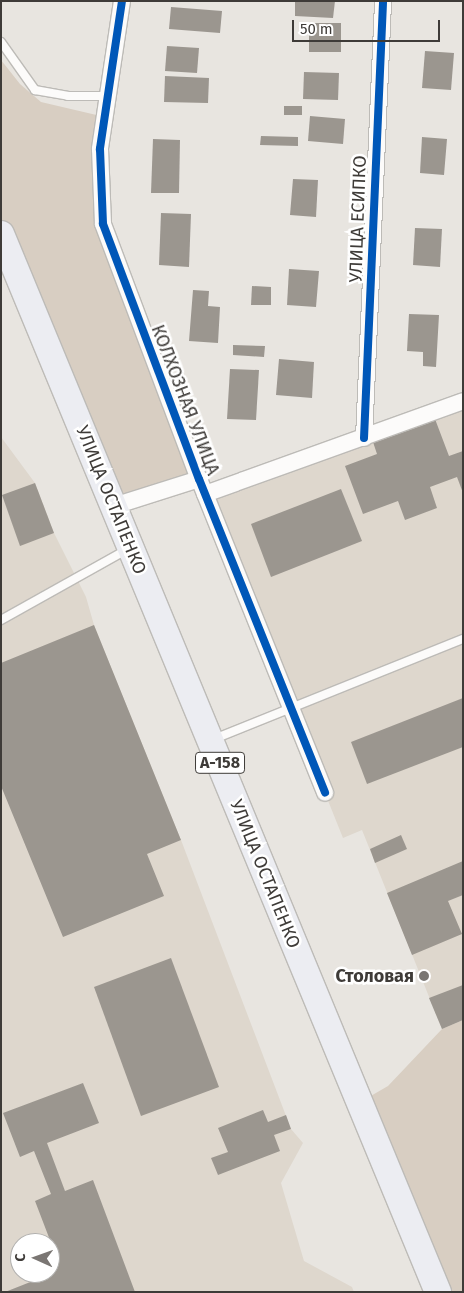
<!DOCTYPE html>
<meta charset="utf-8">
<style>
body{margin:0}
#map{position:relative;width:464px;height:1293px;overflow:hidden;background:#e8e5e0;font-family:"Fira Sans",sans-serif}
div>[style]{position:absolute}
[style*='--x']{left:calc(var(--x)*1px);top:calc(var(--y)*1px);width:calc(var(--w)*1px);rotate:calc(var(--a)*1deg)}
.built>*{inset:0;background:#ded7cd}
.green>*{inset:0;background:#d8cec2}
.building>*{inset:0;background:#9b968f}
.roads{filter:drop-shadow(1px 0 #bdbbb7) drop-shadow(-1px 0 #bdbbb7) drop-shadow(0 1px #bdbbb7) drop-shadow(0 -1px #bdbbb7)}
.lane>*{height:8px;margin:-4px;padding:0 4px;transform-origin:4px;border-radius:4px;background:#fcfbfa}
.street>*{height:16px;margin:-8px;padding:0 8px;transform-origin:8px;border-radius:8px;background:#fcfbfa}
.primary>*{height:26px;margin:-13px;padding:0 13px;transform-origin:13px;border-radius:13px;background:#ecedf2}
.cycleway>*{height:8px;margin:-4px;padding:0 4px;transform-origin:4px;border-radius:4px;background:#0057b8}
.dots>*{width:14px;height:14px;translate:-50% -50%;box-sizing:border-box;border:2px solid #fff;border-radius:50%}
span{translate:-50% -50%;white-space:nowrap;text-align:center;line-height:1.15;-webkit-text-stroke:5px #fff;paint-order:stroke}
.shield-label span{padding:1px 4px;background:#fff;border:1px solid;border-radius:4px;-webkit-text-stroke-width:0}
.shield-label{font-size:16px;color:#3e3b38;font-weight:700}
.street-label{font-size:18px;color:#3e3b38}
.poi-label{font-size:18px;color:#3e3b38;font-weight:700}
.right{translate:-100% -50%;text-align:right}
.frame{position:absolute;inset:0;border:2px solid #3e3b38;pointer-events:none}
.north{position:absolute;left:10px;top:1233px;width:50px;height:50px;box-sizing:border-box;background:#fff;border:1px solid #b2b1af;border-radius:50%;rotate:272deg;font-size:14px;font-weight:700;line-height:20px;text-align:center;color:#3e3b38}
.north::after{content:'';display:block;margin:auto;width:18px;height:22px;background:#7a7673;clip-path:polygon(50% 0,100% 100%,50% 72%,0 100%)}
.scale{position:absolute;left:292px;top:20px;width:148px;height:22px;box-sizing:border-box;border:2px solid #3e3b38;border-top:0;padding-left:6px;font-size:15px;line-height:18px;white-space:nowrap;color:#3e3b38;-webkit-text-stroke:4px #fff;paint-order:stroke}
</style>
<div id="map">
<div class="built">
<i style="clip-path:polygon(463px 401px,463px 1020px,442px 1029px,362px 830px,343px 838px,205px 494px)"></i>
<i style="clip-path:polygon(evenodd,1px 437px,35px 483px,54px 533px,86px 597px,94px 625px,181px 840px,291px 1129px,303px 1143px,281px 1183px,304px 1261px,352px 1287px,354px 1292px,1px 1292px,1px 437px,20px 1243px,50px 1243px,50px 1273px,20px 1273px,20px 1243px)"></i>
</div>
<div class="green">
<i style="clip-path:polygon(1px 60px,20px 84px,41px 102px,105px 117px,103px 224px,199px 479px,114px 506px,1px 234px)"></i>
<i style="clip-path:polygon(463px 1020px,463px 1292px,448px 1292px,369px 1097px,388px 1086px,442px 1029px)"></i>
</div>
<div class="building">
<i style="clip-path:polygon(295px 1px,335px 1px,333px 18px,295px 16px)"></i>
<i style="clip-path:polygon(171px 7px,222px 11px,220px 33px,169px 29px)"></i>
<i style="clip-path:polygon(309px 23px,341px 23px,341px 52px,309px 52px)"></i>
<i style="clip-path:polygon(167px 46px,199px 48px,197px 73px,165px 71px)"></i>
<i style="clip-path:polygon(425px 51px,454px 53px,451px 90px,422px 88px)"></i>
<i style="clip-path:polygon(304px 72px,339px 73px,338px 100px,303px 99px)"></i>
<i style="clip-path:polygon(165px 76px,209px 78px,208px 103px,164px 102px)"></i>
<i style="clip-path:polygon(284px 106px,302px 106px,302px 115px,284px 115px)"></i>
<i style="clip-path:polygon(310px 116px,345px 119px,343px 144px,308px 141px)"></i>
<i style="clip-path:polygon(261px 136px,298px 137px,298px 146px,260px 145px)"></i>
<i style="clip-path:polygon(422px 137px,447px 139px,444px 175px,420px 173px)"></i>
<i style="clip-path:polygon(153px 139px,180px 140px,179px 193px,151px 193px)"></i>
<i style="clip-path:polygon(293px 179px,318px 180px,316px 217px,290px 215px)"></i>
<i style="clip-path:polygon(161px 213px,191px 214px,189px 267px,159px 265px)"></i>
<i style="clip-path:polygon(415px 228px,442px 229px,440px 267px,413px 265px)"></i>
<i style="clip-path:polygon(289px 269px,319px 271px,316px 307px,287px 305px)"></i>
<i style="clip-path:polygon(252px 286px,271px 287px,271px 305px,251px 305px)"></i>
<i style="clip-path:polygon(193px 290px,209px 291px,208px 306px,220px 307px,218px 343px,189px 341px)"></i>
<i style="clip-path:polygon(409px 314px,439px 315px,436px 367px,423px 366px,423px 352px,407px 351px)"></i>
<i style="clip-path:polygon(233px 345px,265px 346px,264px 357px,233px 355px)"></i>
<i style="clip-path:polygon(279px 359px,314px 362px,312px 398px,276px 395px)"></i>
<i style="clip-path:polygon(230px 369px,259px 370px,256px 420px,227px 419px)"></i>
<i style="clip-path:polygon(435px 419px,449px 456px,463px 451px,463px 493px,457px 477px,430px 487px,437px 508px,405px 520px,398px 501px,363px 514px,345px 466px,377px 454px,373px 442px)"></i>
<i style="clip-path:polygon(35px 483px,54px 533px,20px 546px,2px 495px)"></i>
<i style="clip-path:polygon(341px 489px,362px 541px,271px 577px,251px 524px)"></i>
<i style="clip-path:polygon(94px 625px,181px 840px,147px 854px,164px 896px,63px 937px,1px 786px,1px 663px)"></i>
<i style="clip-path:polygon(463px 698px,463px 747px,367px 784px,351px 742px)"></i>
<i style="clip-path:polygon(401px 835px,407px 849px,375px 863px,370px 849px)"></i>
<i style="clip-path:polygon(463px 861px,463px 895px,448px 901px,462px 934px,412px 955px,387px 893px)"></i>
<i style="clip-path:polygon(171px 958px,219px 1087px,141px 1116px,94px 987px)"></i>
<i style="clip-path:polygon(463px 985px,463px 1020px,442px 1029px,429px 998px)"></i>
<i style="clip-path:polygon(83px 1083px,99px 1123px,47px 1143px,65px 1191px,93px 1180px,135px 1292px,5px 1292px,38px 1279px,36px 1273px,50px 1273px,50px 1249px,53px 1248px,35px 1201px,51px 1194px,34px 1151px,20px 1157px,3px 1113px)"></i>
<i style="clip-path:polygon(263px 1110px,268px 1122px,286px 1115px,291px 1129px,274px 1135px,280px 1151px,218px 1175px,211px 1158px,228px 1152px,218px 1128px)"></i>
</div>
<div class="roads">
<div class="lane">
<i style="--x:1;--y:42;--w:59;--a:54.7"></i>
<i style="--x:35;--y:90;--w:34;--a:10"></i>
<i style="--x:68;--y:96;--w:40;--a:0"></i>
<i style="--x:1;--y:620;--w:145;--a:-29.2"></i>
<i style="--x:214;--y:739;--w:268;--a:-21.9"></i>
</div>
<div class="street">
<i style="--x:122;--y:1;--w:150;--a:98.5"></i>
<i style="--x:100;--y:149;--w:75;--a:87.7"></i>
<i style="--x:103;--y:224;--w:272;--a:69.4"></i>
<i style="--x:199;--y:479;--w:338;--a:68.1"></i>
<i style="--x:364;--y:438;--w:437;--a:-87.5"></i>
<i style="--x:205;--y:494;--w:274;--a:-19.8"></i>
<i style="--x:114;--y:506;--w:89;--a:-17.6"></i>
</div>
<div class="primary">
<i style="--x:1;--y:234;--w:1145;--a:67.56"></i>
</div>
</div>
<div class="cycleway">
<i style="--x:122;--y:1;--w:150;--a:98.5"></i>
<i style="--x:100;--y:149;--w:75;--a:87.7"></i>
<i style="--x:103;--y:224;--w:272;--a:69.4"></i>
<i style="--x:199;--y:479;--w:338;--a:68.1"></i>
<i style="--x:364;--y:438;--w:437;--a:-87.5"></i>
</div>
<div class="dots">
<i style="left:424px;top:976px;background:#7a7673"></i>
</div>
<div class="shield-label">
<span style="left:220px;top:763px">А-158</span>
</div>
<div class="street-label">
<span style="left:358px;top:219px;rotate:-88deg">УЛИЦА ЕСИПКО</span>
<span style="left:185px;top:400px;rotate:69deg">КОЛХОЗНАЯ УЛИЦА</span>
<span style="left:111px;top:500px;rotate:68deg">УЛИЦА ОСТАПЕНКО</span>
<span style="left:265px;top:874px;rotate:68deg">УЛИЦА ОСТАПЕНКО</span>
</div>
<div class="poi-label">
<span class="right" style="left:414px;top:976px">Столовая</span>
</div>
<div class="frame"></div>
<div class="north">С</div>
<div class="scale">50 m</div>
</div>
